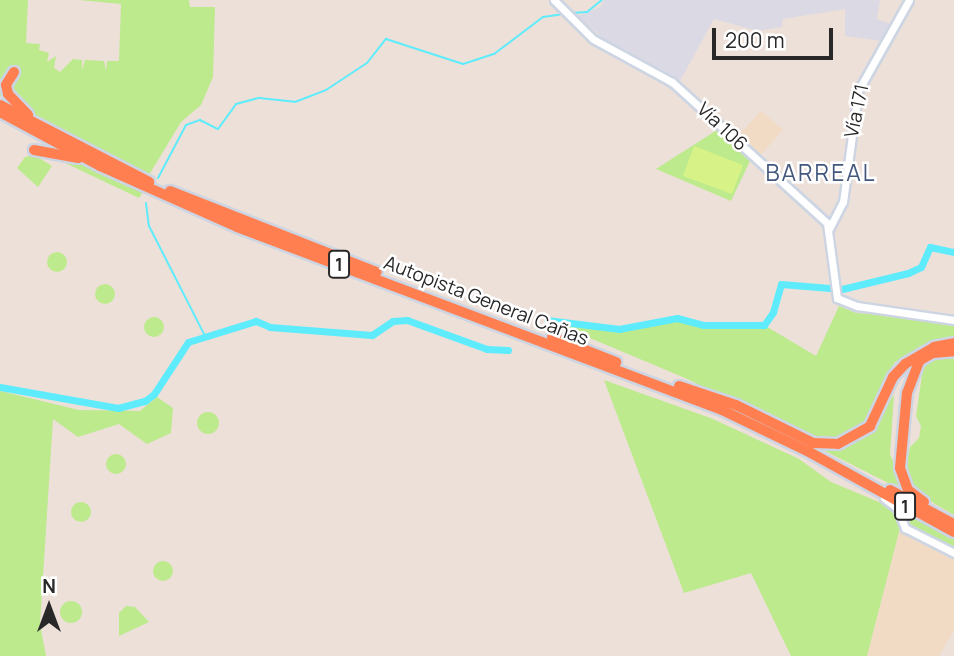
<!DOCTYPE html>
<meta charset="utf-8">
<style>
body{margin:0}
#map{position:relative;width:954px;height:656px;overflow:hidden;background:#ede0d8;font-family:Manrope,sans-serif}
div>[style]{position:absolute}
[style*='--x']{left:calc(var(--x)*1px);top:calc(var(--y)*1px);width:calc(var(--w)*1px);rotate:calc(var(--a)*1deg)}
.industrial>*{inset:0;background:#dbdae4}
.education>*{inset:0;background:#f1dbc5}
.green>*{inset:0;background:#bcea8d}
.round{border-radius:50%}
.pitch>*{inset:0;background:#d7f387}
.stream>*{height:2px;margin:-1px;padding:0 1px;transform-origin:1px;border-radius:1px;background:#5eecfc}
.river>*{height:7px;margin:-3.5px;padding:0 3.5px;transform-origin:3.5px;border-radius:3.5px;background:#5eecfc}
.roads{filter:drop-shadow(2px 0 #cdd5e3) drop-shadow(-2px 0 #cdd5e3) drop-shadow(0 2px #cdd5e3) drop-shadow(0 -2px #cdd5e3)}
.secondary>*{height:7px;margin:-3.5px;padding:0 3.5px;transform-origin:3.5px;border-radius:3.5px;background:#fff}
.highway>*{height:10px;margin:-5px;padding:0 5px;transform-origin:5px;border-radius:5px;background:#ff7f50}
span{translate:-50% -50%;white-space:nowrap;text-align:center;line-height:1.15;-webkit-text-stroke:5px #fff;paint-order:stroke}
.shield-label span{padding:2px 5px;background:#fff;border:2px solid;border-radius:5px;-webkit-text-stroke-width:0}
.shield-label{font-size:18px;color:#282828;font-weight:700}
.street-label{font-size:19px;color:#282828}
.quarter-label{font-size:23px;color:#44587e;letter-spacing:2px}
.north{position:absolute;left:14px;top:572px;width:70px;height:70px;-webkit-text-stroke:5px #fff;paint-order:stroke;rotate:0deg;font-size:19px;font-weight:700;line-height:28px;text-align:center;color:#282828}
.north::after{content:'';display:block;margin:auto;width:24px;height:32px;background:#282828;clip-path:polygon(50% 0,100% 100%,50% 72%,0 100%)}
.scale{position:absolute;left:712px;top:28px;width:121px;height:32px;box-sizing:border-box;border:4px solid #282828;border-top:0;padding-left:9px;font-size:21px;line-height:24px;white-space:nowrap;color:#282828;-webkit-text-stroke:5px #fff;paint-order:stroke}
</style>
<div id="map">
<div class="industrial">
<i style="clip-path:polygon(604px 0,880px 0,877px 19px,891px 24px,881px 41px,845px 36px,845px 9px,783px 19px,782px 27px,758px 31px,714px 19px,680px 81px,605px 40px,578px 16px,600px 7px)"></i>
</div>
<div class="education">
<i style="clip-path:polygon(761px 111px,783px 130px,759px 157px,737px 137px)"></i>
<i style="clip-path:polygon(900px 528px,954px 557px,954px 630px,939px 656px,867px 656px)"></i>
</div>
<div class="green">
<i style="clip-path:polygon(0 0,28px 0,26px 43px,40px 44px,39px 50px,49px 53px,47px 62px,56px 56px,54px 68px,60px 72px,73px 59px,82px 60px,82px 70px,85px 60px,104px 61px,106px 71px,107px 61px,119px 61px,121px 4px,79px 0,189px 0,190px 7px,215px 7px,213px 77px,201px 105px,181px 122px,149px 175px,0 96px)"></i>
<i style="clip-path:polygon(717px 130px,750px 161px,731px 201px,656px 169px)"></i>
<i style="clip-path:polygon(44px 153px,91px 164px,144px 190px,139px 198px)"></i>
<i style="clip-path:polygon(34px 155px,52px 166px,38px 187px,17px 168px,25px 157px)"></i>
<i class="round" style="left:47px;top:252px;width:20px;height:20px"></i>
<i class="round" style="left:95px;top:284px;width:20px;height:20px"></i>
<i style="clip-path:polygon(839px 306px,856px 313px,940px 320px,954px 324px,954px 339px,922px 345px,894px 363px,867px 423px,839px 439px,826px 439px,807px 436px,685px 378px,547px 320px,619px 329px,677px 318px,703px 325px,764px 325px,816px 356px)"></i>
<i class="round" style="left:144px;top:317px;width:20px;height:20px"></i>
<i style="clip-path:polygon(954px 356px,954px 515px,918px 494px,910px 484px,906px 465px,910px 447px,919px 438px,921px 426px,916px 416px,923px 368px,935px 358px)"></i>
<i style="clip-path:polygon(604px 380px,713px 419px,799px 459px,831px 482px,891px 507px,900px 528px,867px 656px,791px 656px,751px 573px,684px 593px)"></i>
<i style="clip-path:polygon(0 391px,79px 410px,140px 411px,157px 397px,173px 408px,171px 433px,147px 444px,119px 424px,78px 437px,53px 419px,40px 624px,46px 656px,0 656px)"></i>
<i style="clip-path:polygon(894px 395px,890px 454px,906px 492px,817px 447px,839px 448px,860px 440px)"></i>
<i class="round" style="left:197px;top:412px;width:22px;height:22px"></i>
<i class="round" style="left:106px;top:454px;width:20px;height:20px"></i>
<i class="round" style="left:71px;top:502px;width:20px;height:20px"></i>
<i style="clip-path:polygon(911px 516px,954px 537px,954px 549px,909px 526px)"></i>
<i class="round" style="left:153px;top:561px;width:20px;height:20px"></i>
<i class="round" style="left:60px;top:601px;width:22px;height:22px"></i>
<i style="clip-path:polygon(126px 606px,135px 607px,149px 622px,119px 636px,119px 613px)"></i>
</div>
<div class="pitch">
<i style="clip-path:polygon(694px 146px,743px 165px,732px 194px,683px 176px)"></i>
</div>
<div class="stream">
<i style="--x:573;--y:13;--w:14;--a:-4"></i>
<i style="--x:587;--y:12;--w:19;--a:-39"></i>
<i style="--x:158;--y:178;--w:60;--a:-62.2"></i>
<i style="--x:186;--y:125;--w:15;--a:-20"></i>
<i style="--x:200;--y:120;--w:20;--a:27"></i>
<i style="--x:218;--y:129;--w:31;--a:-54"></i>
<i style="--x:236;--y:104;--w:24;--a:-15"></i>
<i style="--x:259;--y:98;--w:36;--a:6"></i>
<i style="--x:295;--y:102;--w:33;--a:-21"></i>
<i style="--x:326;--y:90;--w:49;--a:-33.4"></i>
<i style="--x:367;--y:63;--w:31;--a:-52"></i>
<i style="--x:386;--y:39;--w:81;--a:18"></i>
<i style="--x:463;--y:64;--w:33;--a:-18"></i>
<i style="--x:494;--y:54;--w:61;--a:-37.1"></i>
<i style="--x:543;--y:17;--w:21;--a:-8"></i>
<i style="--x:146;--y:203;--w:23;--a:83"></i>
<i style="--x:149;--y:226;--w:123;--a:63"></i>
</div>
<div class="river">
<i style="--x:547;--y:320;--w:73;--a:7.1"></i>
<i style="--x:619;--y:329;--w:59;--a:-10.7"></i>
<i style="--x:677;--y:318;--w:27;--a:15"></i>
<i style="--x:703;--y:325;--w:61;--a:0"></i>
<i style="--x:764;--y:325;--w:16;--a:-55"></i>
<i style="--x:773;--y:312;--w:29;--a:-74"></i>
<i style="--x:781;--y:284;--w:61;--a:4.7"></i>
<i style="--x:842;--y:289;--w:68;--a:-13.6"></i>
<i style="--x:908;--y:273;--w:14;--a:-25"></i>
<i style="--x:921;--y:267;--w:22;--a:-66"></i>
<i style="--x:930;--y:247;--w:25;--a:12"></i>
<i style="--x:0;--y:387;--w:120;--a:10.1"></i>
<i style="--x:118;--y:408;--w:28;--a:-15"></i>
<i style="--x:145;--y:401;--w:11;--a:-38"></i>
<i style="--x:154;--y:394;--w:62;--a:-56.8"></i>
<i style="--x:188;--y:342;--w:71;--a:-17.2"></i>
<i style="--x:256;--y:321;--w:15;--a:23"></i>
<i style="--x:270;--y:327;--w:102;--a:4.5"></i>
<i style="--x:372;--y:335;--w:25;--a:-34"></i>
<i style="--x:393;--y:321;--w:14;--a:-4"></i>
<i style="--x:407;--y:320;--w:85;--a:19.9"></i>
<i style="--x:487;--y:349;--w:21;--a:3"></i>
</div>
<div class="roads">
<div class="secondary">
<i style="--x:554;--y:0;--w:55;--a:45"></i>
<i style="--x:593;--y:39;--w:90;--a:28.6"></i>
<i style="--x:672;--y:82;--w:210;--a:42.3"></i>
<i style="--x:827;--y:223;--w:76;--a:82.4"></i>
<i style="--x:837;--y:298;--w:22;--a:22"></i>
<i style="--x:857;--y:306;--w:98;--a:8.2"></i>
<i style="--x:829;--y:229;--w:30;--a:-63"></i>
<i style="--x:843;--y:202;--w:112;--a:-82.3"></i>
<i style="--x:858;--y:91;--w:104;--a:-60.7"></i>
<i style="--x:884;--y:498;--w:16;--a:38"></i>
<i style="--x:897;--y:508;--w:22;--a:68"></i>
<i style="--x:905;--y:528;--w:55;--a:27"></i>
</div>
<div class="highway">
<i style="--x:14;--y:72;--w:15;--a:122"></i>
<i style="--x:6;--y:85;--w:9;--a:77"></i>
<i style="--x:8;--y:94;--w:29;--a:46"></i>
<i style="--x:0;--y:105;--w:168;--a:27.3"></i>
<i style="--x:0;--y:112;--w:114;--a:28.4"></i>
<i style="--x:100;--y:166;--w:150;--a:24"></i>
<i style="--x:237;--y:227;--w:518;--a:20.67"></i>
<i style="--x:722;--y:410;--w:99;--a:25.8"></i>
<i style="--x:811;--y:453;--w:163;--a:28.9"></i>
<i style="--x:34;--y:150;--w:45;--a:10.3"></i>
<i style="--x:170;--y:191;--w:222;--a:21.4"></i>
<i style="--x:552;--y:337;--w:69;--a:21.3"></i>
<i style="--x:679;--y:386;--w:60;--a:18.4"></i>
<i style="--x:736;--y:405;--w:86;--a:26.3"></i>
<i style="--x:813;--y:443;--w:25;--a:2"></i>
<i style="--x:838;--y:444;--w:37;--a:-29"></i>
<i style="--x:870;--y:426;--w:54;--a:-64.9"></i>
<i style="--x:893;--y:377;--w:18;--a:-47"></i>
<i style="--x:905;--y:364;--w:34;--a:-30"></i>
<i style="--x:934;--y:347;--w:20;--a:-11"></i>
<i style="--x:890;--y:490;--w:72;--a:28"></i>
<i style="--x:924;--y:502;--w:20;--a:-143"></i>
<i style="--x:908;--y:490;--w:23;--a:-110"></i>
<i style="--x:900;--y:468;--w:75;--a:-84.7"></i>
<i style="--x:907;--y:393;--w:34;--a:-69"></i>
<i style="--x:919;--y:361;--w:16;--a:-30"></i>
<i style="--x:933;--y:353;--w:21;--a:-5"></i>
</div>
</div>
<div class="shield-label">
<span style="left:339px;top:264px">1</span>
<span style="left:905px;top:506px">1</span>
</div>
<div class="street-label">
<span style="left:857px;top:111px;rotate:-78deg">Vía 171</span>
<span style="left:722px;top:127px;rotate:43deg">Vía 106</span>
<span style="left:486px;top:301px;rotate:21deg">Autopista General Cañas</span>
</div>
<div class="quarter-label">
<span style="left:821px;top:172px">BARREAL</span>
</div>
<div class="north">N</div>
<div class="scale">200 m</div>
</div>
